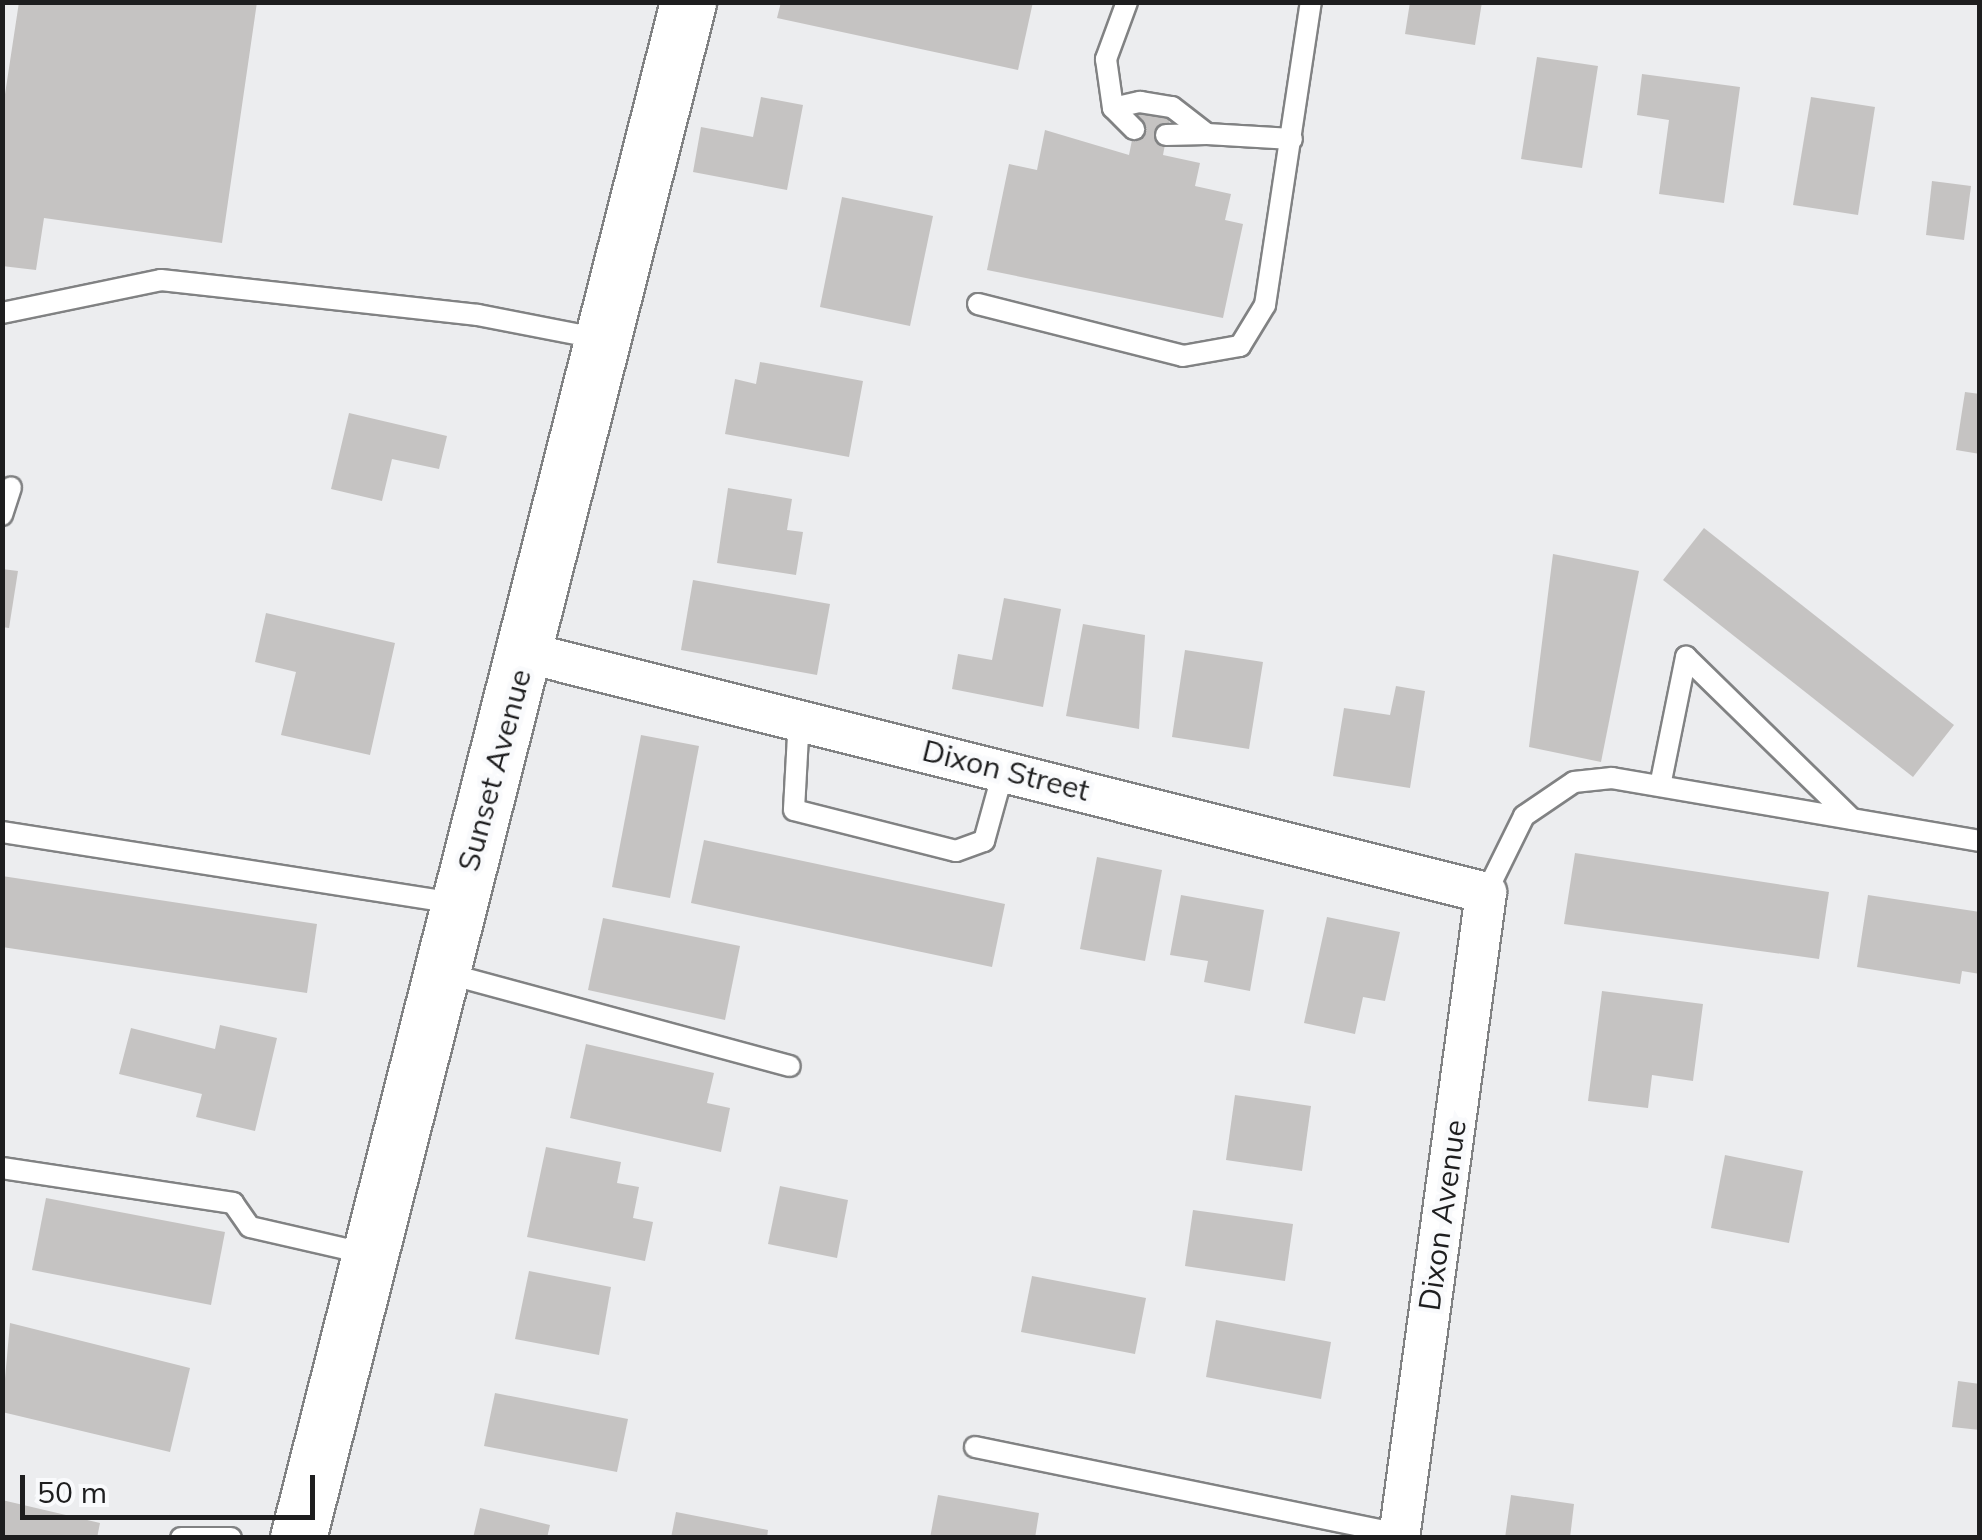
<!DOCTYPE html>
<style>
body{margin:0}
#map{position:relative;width:1982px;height:1540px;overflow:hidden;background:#ecedef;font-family:Mulish,sans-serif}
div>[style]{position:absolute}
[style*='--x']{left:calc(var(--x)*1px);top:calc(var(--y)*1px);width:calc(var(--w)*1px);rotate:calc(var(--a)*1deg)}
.building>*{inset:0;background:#c5c3c2}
.roads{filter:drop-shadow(2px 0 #818283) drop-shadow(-2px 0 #818283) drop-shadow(0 2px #818283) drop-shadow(0 -2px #818283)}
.lane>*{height:20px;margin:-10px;padding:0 10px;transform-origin:10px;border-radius:10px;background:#fff}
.street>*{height:40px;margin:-20px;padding:0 20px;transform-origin:20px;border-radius:20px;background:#fff}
.secondary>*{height:55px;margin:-27.5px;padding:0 27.5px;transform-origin:27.5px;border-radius:27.5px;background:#fff}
span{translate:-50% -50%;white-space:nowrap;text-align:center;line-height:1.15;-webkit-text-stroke:9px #f9fafc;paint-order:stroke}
.street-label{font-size:30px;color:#1e1e1f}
.frame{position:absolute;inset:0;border:5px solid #1e1e1f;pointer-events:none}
.scale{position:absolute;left:20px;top:1475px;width:295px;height:45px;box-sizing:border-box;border:5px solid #1e1e1f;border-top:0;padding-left:12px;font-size:30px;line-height:35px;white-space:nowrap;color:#1e1e1f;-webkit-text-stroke:8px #f9fafc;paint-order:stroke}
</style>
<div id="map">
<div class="building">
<i style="clip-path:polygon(19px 2px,257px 2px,222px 243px,44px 218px,36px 270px,2px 266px,2px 114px)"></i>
<i style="clip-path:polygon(781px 2px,1033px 2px,1018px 70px,777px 18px)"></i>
<i style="clip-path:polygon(1410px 2px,1482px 2px,1475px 45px,1405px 34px)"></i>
<i style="clip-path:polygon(1537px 57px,1598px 66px,1582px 168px,1521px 159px)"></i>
<i style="clip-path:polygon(1642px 74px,1740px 87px,1724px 203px,1659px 194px,1669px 120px,1637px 115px)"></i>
<i style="clip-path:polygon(1141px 95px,1173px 102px,1163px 155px,1200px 163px,1195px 186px,1231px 194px,1225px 220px,1243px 224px,1223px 318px,987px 270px,1009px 164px,1037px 170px,1045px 130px,1129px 155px)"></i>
<i style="clip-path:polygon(761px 97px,803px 105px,787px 190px,693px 172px,701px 127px,753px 137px)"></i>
<i style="clip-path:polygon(1811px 97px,1875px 107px,1858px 215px,1793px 205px)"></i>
<i style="clip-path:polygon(1932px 181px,1971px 186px,1964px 240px,1926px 235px)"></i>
<i style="clip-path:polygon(842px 197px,933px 216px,910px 326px,820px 307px)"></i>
<i style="clip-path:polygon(760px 362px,863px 381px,849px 457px,725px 434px,735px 379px,756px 384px)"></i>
<i style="clip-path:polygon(1965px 392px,1980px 394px,1980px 454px,1956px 450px)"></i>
<i style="clip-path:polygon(349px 413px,447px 436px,439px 469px,392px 459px,382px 501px,331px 489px)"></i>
<i style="clip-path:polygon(728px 488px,792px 499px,787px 530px,803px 532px,796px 575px,717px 563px)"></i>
<i style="clip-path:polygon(1704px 528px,1954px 725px,1913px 777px,1663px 580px)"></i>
<i style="clip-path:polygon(1553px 554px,1639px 571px,1601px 762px,1529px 747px)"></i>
<i style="clip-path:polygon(2px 569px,18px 571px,9px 628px,2px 627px)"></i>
<i style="clip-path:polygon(693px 580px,830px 604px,817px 675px,681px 650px)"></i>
<i style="clip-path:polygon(1004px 598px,1061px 609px,1043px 707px,952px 689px,958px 654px,992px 660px)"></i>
<i style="clip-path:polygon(266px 613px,395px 643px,370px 755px,281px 735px,296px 672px,255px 662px)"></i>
<i style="clip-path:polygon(1083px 624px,1145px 635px,1139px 729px,1066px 716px)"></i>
<i style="clip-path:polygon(1185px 650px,1263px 662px,1249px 749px,1172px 737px)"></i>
<i style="clip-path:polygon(1396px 686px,1425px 691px,1410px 788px,1333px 776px,1344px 708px,1390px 715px)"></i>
<i style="clip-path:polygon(641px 735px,699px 746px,670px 898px,612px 887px)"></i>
<i style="clip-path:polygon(704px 840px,1005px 904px,992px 967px,691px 903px)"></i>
<i style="clip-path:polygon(1575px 853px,1829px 892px,1819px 959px,1564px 924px)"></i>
<i style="clip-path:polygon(1097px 857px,1162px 870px,1145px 961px,1080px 949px)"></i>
<i style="clip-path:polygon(2px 876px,317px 924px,307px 993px,2px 947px)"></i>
<i style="clip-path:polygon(1181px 895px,1264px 910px,1250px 991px,1204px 982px,1208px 961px,1170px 955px)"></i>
<i style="clip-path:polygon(1868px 895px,1980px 912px,1980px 974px,1962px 971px,1960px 984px,1857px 967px)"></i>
<i style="clip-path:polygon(1327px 917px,1400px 932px,1385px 1001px,1363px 997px,1355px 1034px,1304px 1023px)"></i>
<i style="clip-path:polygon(603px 918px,740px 946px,725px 1020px,588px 990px)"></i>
<i style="clip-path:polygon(1602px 991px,1703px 1004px,1693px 1081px,1652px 1075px,1648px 1108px,1588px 1101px)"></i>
<i style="clip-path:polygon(220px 1025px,277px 1038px,255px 1131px,196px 1117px,202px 1094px,119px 1074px,131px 1028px,215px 1049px)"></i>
<i style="clip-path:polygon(586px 1044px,714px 1073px,707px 1103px,730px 1108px,721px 1152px,570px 1118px)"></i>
<i style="clip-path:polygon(1235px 1095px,1311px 1106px,1302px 1171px,1226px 1160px)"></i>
<i style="clip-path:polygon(546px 1147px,621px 1162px,617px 1183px,639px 1187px,633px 1218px,653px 1222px,645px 1261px,527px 1237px)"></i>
<i style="clip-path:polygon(1725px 1155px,1803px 1171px,1789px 1243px,1711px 1228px)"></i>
<i style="clip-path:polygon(780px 1186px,848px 1200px,837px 1258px,768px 1244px)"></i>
<i style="clip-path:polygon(46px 1198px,225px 1232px,211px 1305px,32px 1270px)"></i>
<i style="clip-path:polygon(1193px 1210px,1293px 1224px,1285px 1281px,1185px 1266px)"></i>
<i style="clip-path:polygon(529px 1271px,611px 1287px,599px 1355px,515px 1339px)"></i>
<i style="clip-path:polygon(1032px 1276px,1146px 1298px,1135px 1354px,1021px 1332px)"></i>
<i style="clip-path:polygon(1216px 1320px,1331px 1342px,1321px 1399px,1206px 1377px)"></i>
<i style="clip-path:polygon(10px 1323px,190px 1368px,170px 1452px,2px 1412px)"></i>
<i style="clip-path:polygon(1958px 1381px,1980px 1384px,1980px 1430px,1952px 1427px)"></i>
<i style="clip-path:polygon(495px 1393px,628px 1419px,617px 1472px,484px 1446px)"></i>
<i style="clip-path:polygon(938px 1495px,1039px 1513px,1035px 1538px,930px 1538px)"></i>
<i style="clip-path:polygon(1511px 1495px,1574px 1504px,1570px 1538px,1505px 1538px)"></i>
<i style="clip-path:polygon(2px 1500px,100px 1523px,97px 1538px,2px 1538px)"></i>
<i style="clip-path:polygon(480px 1508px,550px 1525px,547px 1538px,473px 1538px)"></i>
<i style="clip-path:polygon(676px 1512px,768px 1530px,767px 1538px,671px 1538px)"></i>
</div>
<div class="roads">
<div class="lane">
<i style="--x:1127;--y:2;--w:61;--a:110.2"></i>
<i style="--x:1106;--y:59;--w:49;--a:81.9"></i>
<i style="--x:1113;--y:108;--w:28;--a:-13"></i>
<i style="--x:1140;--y:102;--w:32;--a:9"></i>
<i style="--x:1172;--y:107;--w:44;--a:37.6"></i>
<i style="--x:1207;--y:134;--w:85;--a:3.4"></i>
<i style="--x:1113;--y:108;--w:30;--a:45"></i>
<i style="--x:1166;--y:135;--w:41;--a:-1.4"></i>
<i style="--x:978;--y:304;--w:211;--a:14.2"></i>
<i style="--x:1183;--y:356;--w:58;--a:-10"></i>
<i style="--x:1240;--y:346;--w:48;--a:-58.6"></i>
<i style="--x:1265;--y:305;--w:306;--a:-81.4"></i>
<i style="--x:2;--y:313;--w:162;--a:-11.7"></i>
<i style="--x:161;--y:280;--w:319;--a:6.3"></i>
<i style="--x:478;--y:315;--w:126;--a:11"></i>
<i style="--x:2;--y:515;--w:29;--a:-72"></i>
<i style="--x:799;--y:717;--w:93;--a:93.1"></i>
<i style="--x:794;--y:810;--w:167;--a:14.2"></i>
<i style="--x:956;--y:851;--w:30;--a:-20"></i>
<i style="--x:984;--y:841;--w:75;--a:-74.5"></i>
<i style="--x:1660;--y:786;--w:132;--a:-78.6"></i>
<i style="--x:1686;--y:657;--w:232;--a:44.3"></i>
<i style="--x:2;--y:832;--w:459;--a:8.9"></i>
<i style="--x:1486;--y:893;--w:86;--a:-63.7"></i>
<i style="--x:1524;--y:816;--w:60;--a:-34.2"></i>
<i style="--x:1574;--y:782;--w:38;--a:-6"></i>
<i style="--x:1612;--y:778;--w:373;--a:9.7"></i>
<i style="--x:445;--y:973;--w:357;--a:15.1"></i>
<i style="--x:2;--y:1168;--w:234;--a:8.6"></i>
<i style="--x:233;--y:1203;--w:29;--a:55"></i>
<i style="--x:250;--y:1227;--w:121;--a:12.9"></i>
<i style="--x:975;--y:1447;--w:433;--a:11.6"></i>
<i style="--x:181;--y:1538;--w:50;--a:0"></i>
</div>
<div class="street">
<i style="--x:524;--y:652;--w:992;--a:14.06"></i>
<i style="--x:1486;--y:893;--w:651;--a:97.68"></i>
</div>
<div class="secondary">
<i style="--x:298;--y:1538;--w:1585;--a:-75.75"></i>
</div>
</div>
<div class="street-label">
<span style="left:494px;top:770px;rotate:-75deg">Sunset Avenue</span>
<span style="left:1006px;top:770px;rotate:14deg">Dixon Street</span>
<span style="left:1442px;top:1215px;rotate:-82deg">Dixon Avenue</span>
</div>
<div class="frame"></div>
<div class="scale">50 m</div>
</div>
